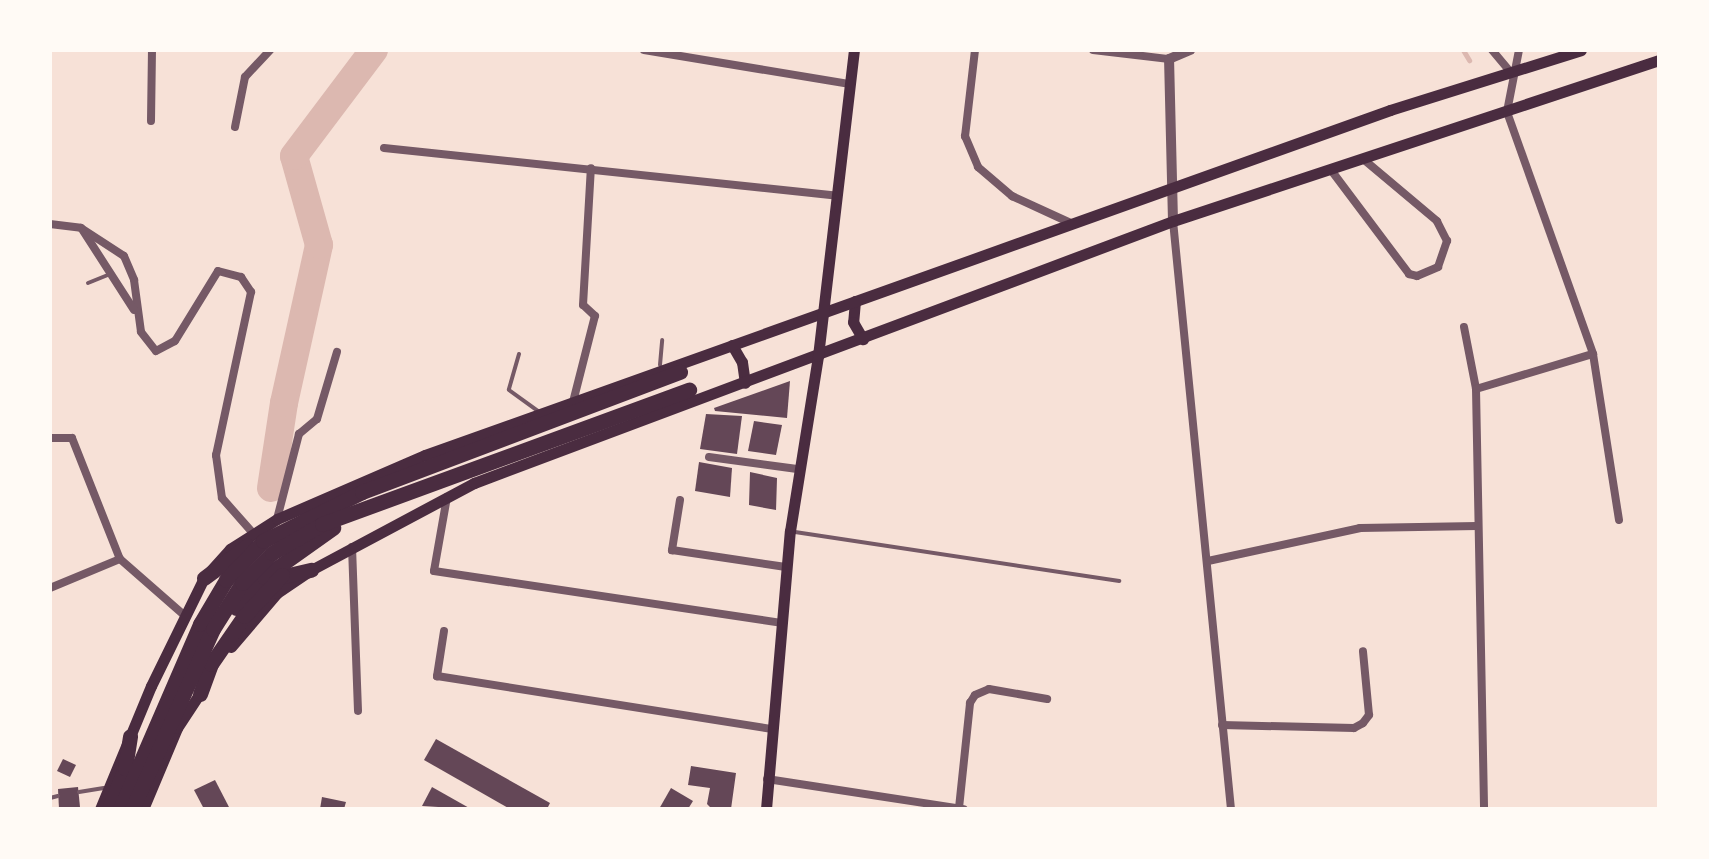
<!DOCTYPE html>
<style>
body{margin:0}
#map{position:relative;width:1709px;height:859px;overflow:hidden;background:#f7e1d7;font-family:"Golos Text",sans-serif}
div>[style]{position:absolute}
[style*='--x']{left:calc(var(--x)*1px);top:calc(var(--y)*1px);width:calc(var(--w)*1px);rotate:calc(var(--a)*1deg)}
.stream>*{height:5px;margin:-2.5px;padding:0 2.5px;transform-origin:2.5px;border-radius:2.5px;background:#dcb8b0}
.river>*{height:28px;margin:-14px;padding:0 14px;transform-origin:14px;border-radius:14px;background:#dcb8b0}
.building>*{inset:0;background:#644757}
.service>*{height:4px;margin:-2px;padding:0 2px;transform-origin:2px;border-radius:2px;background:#755966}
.minor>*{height:8px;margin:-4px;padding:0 4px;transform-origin:4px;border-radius:4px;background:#755966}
.tertiary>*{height:10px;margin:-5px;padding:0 5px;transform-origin:5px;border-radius:5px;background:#755966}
.secondary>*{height:11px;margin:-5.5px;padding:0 5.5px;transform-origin:5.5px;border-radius:5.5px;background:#4a2c40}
.motorway>*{height:15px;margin:-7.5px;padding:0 7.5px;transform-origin:7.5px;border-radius:7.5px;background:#4a2c40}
span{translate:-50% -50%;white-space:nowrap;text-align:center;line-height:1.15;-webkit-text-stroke:8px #fffaf5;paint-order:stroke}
.frame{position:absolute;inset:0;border:52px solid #fffaf5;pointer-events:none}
</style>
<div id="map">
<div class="stream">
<i style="--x:1463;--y:50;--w:12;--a:59"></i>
</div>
<div class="river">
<i style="--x:271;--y:488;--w:86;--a:-81.3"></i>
<i style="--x:284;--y:403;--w:162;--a:-77.5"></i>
<i style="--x:319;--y:245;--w:92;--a:-105.7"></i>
<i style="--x:294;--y:156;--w:133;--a:-53"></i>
</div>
<div class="building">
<i style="clip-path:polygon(790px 381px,787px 418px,715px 411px,714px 408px)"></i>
<i style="clip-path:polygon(706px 414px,742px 416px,737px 454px,700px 449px)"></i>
<i style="clip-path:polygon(754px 421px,782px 425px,776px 455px,748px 451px)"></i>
<i style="clip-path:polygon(699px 462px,732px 468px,730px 497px,695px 491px)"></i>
<i style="clip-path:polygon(750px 472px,777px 478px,776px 510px,749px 505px)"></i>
<i style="clip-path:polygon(436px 739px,550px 803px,547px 809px,510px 809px,424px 760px)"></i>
<i style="clip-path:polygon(63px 759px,76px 765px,70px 777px,57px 771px)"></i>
<i style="clip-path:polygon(691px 766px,736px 773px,731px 809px,712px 809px,707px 804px,710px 788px,688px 785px)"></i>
<i style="clip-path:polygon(215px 780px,230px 809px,204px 809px,194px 790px)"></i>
<i style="clip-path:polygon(78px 787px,80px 807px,59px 809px,58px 789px)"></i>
<i style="clip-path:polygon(432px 787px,471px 809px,422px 806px)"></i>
<i style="clip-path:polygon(671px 788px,693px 801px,688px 809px,659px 809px)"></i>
<i style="clip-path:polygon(322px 797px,346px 802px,344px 809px,320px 809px)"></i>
</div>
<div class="service">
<i style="--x:88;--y:283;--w:24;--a:-22"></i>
<i style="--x:519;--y:354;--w:37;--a:106"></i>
<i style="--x:509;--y:390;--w:36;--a:36"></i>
<i style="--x:660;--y:365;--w:25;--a:-85"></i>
<i style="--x:795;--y:532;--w:328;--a:8.6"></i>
<i style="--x:79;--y:792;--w:25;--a:-9"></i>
<i style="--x:50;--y:798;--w:8;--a:-14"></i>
</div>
<div class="minor">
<i style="--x:644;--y:50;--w:209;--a:9.4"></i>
<i style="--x:975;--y:50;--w:87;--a:96.6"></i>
<i style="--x:965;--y:136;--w:34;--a:67"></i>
<i style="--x:978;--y:167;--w:45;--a:40.5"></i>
<i style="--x:1012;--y:196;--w:67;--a:24.7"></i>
<i style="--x:1093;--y:50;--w:77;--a:6.8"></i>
<i style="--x:1492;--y:50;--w:31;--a:50"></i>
<i style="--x:1519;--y:50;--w:63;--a:101"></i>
<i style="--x:1507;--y:112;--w:257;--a:70.4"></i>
<i style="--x:1593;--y:354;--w:168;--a:81.1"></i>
<i style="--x:151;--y:121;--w:71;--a:-89.2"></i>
<i style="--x:235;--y:127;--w:51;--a:-78.7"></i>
<i style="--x:245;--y:77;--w:37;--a:-47"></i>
<i style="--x:384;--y:148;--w:456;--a:6"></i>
<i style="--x:1331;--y:170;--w:130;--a:53.1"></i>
<i style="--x:1409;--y:274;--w:8;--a:14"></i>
<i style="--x:1417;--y:276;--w:23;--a:-23"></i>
<i style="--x:1438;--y:267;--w:28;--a:-71"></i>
<i style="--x:1447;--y:241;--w:22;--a:-117"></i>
<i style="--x:1437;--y:221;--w:97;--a:-140"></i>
<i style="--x:1173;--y:221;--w:591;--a:84.37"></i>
<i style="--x:50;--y:224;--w:31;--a:7"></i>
<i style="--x:81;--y:228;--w:51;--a:33.1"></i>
<i style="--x:124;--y:256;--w:26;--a:67"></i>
<i style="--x:134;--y:280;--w:52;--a:82.3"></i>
<i style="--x:141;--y:332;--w:24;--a:52"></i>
<i style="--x:156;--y:351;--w:21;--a:-28"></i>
<i style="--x:175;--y:341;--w:82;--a:-58.4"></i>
<i style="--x:218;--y:271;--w:24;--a:15"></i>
<i style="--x:241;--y:277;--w:18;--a:56"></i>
<i style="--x:251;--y:292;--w:167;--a:102.1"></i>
<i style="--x:216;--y:455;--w:43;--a:82.1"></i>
<i style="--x:222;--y:498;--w:45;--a:48.6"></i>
<i style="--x:82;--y:229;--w:96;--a:57.3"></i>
<i style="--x:1464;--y:327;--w:63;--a:79"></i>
<i style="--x:1476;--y:389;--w:420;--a:88.9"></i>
<i style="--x:1476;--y:389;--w:122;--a:-16.7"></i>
<i style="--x:573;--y:402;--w:89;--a:-75.7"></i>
<i style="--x:595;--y:316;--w:16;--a:-137"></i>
<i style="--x:583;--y:305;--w:137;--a:-86.7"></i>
<i style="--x:50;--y:438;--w:22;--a:0"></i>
<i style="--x:72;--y:438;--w:130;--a:68.4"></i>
<i style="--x:120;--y:559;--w:85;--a:41.2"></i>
<i style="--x:709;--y:457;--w:89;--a:7.8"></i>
<i style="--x:447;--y:497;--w:75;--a:100"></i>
<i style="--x:434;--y:571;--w:351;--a:8.5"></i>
<i style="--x:680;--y:500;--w:51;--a:99.1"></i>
<i style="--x:672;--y:550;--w:115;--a:8.5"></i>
<i style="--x:277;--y:519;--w:88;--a:-75.5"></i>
<i style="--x:299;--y:434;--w:23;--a:-40"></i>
<i style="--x:317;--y:419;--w:70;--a:-73.4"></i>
<i style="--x:352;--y:547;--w:164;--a:87.9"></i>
<i style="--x:1208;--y:561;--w:156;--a:-12.2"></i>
<i style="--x:1360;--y:528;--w:117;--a:-1"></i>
<i style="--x:50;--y:588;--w:76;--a:-22.5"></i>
<i style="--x:444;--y:631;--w:46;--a:98.8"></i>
<i style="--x:437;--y:676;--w:338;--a:9"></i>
<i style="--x:1222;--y:725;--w:132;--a:1.3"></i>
<i style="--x:1354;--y:728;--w:10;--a:-29"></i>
<i style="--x:1363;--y:723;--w:10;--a:-53"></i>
<i style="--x:1369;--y:715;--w:64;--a:-95.4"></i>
<i style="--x:767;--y:779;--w:199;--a:8.7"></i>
<i style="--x:959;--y:808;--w:106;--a:-84"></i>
<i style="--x:970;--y:703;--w:9;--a:-58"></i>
<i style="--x:975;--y:695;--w:15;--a:-23"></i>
<i style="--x:989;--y:689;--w:59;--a:9.8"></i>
</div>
<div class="tertiary">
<i style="--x:1173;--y:221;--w:162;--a:-91.4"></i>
<i style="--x:1169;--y:59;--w:23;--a:-23"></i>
</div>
<div class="secondary">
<i style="--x:855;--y:301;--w:21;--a:95"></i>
<i style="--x:853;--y:322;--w:20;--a:60"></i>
<i style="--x:732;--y:345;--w:20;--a:60"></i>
<i style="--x:742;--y:362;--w:21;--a:82"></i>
<i style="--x:231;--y:647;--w:71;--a:-49.6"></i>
<i style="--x:277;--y:593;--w:41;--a:-34.1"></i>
<i style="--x:311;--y:570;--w:185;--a:-28.1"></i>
<i style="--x:474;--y:483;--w:746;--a:-20.55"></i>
<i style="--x:1173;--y:221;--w:512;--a:-18.33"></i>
<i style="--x:100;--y:809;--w:133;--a:-67.5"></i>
<i style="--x:151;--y:686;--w:120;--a:-63.9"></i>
<i style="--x:204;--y:578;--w:39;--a:-48"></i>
<i style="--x:230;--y:549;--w:56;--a:-32.6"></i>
<i style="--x:277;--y:519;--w:161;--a:-23.4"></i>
<i style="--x:425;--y:455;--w:1025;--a:-19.67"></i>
<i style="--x:1390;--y:110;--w:200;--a:-17.4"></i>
<i style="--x:143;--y:809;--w:88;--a:-67.2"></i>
<i style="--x:177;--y:728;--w:49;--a:-56.6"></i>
<i style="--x:766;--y:809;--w:279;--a:-85.1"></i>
<i style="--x:790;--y:531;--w:177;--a:-80.9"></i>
<i style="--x:818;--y:356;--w:308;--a:-83.3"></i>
</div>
<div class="motorway">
<i style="--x:280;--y:577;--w:32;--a:-13"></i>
<i style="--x:204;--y:578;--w:54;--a:-36.7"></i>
<i style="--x:236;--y:608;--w:42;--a:-47.9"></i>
<i style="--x:264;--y:577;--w:85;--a:-35.4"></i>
<i style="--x:200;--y:694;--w:32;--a:-70"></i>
<i style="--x:211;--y:664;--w:58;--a:-55.5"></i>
<i style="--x:244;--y:616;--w:56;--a:-47.2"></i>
<i style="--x:109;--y:809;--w:44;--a:-68.7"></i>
<i style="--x:125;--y:768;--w:32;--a:-81"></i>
<i style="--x:120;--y:809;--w:202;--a:-66.6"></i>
<i style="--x:200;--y:624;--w:51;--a:-59.4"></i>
<i style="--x:226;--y:580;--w:54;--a:-46.5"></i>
<i style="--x:263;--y:541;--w:110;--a:-26.3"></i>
<i style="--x:362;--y:492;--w:340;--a:-20.7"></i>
<i style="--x:132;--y:809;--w:197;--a:-65.8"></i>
<i style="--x:213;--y:629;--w:54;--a:-57.8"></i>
<i style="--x:242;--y:583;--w:42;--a:-45"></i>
<i style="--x:272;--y:553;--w:58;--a:-30.1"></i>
<i style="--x:322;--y:524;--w:391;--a:-20.1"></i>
</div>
<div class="frame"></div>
</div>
